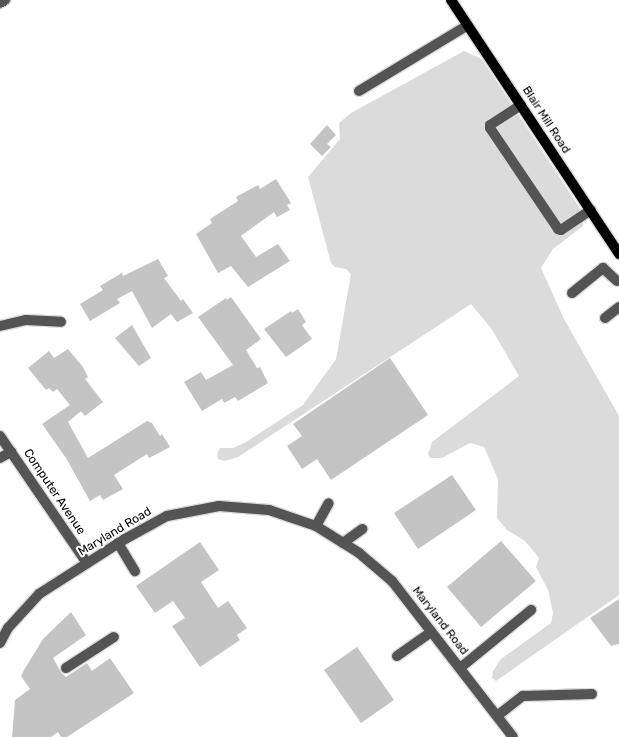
<!DOCTYPE html>
<style>
body{margin:0}
#map{position:relative;width:619px;height:737px;overflow:hidden;background:#fff;font-family:Rubik,sans-serif}
div>[style]{position:absolute}
[style*='--x']{left:calc(var(--x)*1px);top:calc(var(--y)*1px);width:calc(var(--w)*1px);rotate:calc(var(--a)*1deg)}
.green>*{inset:0;background:#dbdbdb}
.building>*{inset:0;background:#c4c4c4}
.roads{filter:drop-shadow(1px 0 #dbdbdb) drop-shadow(-1px 0 #dbdbdb) drop-shadow(0 1px #dbdbdb) drop-shadow(0 -1px #dbdbdb)}
.minor>*{height:10px;margin:-5px;padding:0 5px;transform-origin:5px;border-radius:5px;background:#545454}
.major>*{height:10px;margin:-5px;padding:0 5px;transform-origin:5px;border-radius:5px;background:#000}
span{translate:-50% -50%;white-space:nowrap;text-align:center;line-height:1.15;-webkit-text-stroke:4px #fff;paint-order:stroke}
.street-label{font-size:12px;color:#000}
</style>
<div id="map">
<div class="green">
<i style="clip-path:polygon(464px 51px,482px 59px,583px 213px,583px 226px,553px 249px,541px 268px,564px 319px,619px 416px,619px 595px,496px 681px,492px 678px,493px 671px,501px 659px,551px 623px,553px 613px,548px 590px,536px 567px,539px 558px,525px 541px,507px 530px,497px 518px,498px 479px,484px 447px,470px 443px,442px 458px,430px 458px,428px 454px,432px 442px,519px 376px,491px 328px,471px 304px,238px 457px,225px 461px,218px 459px,217px 454px,220px 448px,233px 448px,246px 442px,303px 405px,336px 359px,351px 274px,346px 269px,335px 267px,331px 263px,308px 177px,340px 139px,339px 123px,351px 113px)"></i>
</div>
<div class="building">
<i style="clip-path:polygon(327px 125px,336px 135px,327px 144px,331px 147px,322px 156px,310px 144px)"></i>
<i style="clip-path:polygon(276px 179px,291px 203px,287px 205px,290px 210px,277px 217px,274px 212px,241px 236px,256px 257px,278px 244px,290px 261px,248px 287px,231px 266px,218px 273px,196px 234px,212px 223px,210px 219px,238px 201px,236px 197px,258px 185px,260px 189px)"></i>
<i style="clip-path:polygon(158px 259px,168px 276px,164px 278px,181px 301px,183px 299px,193px 313px,177px 322px,171px 314px,152px 328px,132px 291px,117px 299px,120px 303px,90px 321px,80px 304px,103px 290px,100px 286px,122px 273px,123px 276px)"></i>
<i style="clip-path:polygon(231px 297px,261px 339px,246px 350px,257px 368px,260px 367px,268px 383px,238px 401px,235px 397px,224px 403px,222px 399px,202px 411px,184px 382px,201px 372px,206px 380px,233px 365px,198px 317px,226px 298px,227px 300px)"></i>
<i style="clip-path:polygon(298px 309px,306px 322px,302px 325px,312px 339px,286px 357px,264px 329px,291px 311px,292px 313px)"></i>
<i style="clip-path:polygon(132px 325px,151px 358px,139px 366px,115px 338px)"></i>
<i style="clip-path:polygon(68px 349px,83px 367px,88px 377px,85px 379px,103px 402px,85px 416px,81px 411px,68px 422px,88px 458px,147px 421px,152px 423px,160px 436px,162px 434px,170px 447px,149px 458px,147px 454px,114px 475px,123px 489px,103px 500px,100px 495px,90px 501px,66px 458px,42px 424px,70px 405px,57px 389px,53px 392px,49px 388px,46px 390px,28px 368px,49px 351px,54px 358px)"></i>
<i style="clip-path:polygon(390px 358px,428px 415px,331px 480px,317px 459px,302px 469px,287px 446px,302px 436px,293px 424px)"></i>
<i style="clip-path:polygon(452px 475px,476px 510px,418px 549px,394px 513px)"></i>
<i style="clip-path:polygon(501px 541px,536px 581px,481px 627px,447px 587px)"></i>
<i style="clip-path:polygon(200px 542px,219px 570px,201px 582px,218px 608px,228px 601px,247px 628px,237px 635px,240px 640px,200px 667px,172px 626px,185px 618px,173px 601px,155px 613px,136px 586px)"></i>
<i style="clip-path:polygon(619px 599px,619px 644px,611px 646px,590px 618px)"></i>
<i style="clip-path:polygon(71px 612px,86px 635px,53px 658px,61px 672px,66px 677px,87px 663px,92px 671px,110px 658px,134px 693px,67px 737px,61px 737px,58px 732px,51px 737px,12px 737px,15px 700px,30px 689px,21px 676px,24px 670px,43px 639px)"></i>
<i style="clip-path:polygon(357px 647px,394px 700px,361px 723px,324px 670px)"></i>
</div>
<div class="roads">
<div class="minor">
<i style="--x:0;--y:3;--w:6;--a:-31"></i>
<i style="--x:359;--y:91;--w:127;--a:-31.2"></i>
<i style="--x:521;--y:105;--w:37;--a:147"></i>
<i style="--x:490;--y:125;--w:3;--a:90"></i>
<i style="--x:490;--y:128;--w:122;--a:56"></i>
<i style="--x:558;--y:229;--w:3;--a:18"></i>
<i style="--x:561;--y:230;--w:36;--a:-34"></i>
<i style="--x:572;--y:293;--w:40;--a:-39"></i>
<i style="--x:603;--y:268;--w:19;--a:43"></i>
<i style="--x:605;--y:318;--w:18;--a:-38"></i>
<i style="--x:0;--y:326;--w:27;--a:-13"></i>
<i style="--x:26;--y:320;--w:35;--a:3"></i>
<i style="--x:0;--y:436;--w:154;--a:55.6"></i>
<i style="--x:0;--y:458;--w:13;--a:-29"></i>
<i style="--x:316;--y:526;--w:26;--a:-61"></i>
<i style="--x:118;--y:543;--w:33;--a:59"></i>
<i style="--x:343;--y:543;--w:24;--a:-36"></i>
<i style="--x:0;--y:643;--w:17;--a:-62"></i>
<i style="--x:8;--y:628;--w:46;--a:-47.6"></i>
<i style="--x:39;--y:594;--w:102;--a:-32.6"></i>
<i style="--x:125;--y:539;--w:48;--a:-28.7"></i>
<i style="--x:167;--y:516;--w:53;--a:-10.9"></i>
<i style="--x:219;--y:506;--w:50;--a:4.6"></i>
<i style="--x:269;--y:510;--w:50;--a:18.8"></i>
<i style="--x:316;--y:526;--w:51;--a:32.1"></i>
<i style="--x:359;--y:553;--w:43;--a:40.3"></i>
<i style="--x:392;--y:581;--w:197;--a:52.2"></i>
<i style="--x:397;--y:656;--w:42;--a:-35.2"></i>
<i style="--x:66;--y:668;--w:57;--a:-32.9"></i>
<i style="--x:460;--y:668;--w:92;--a:-39.2"></i>
<i style="--x:497;--y:716;--w:33;--a:-38"></i>
<i style="--x:523;--y:696;--w:69;--a:-1.7"></i>
</div>
<div class="major">
<i style="--x:451;--y:0;--w:305;--a:56.5"></i>
</div>
</div>
<div class="street-label">
<span style="left:546px;top:120px;rotate:57deg">Blair Mill Road</span>
<span style="left:54px;top:492px;rotate:56deg">Computer Avenue</span>
<span style="left:115px;top:532px;rotate:-31deg">Maryland Road</span>
<span style="left:440px;top:621px;rotate:52deg">Maryland Road</span>
</div>
</div>
